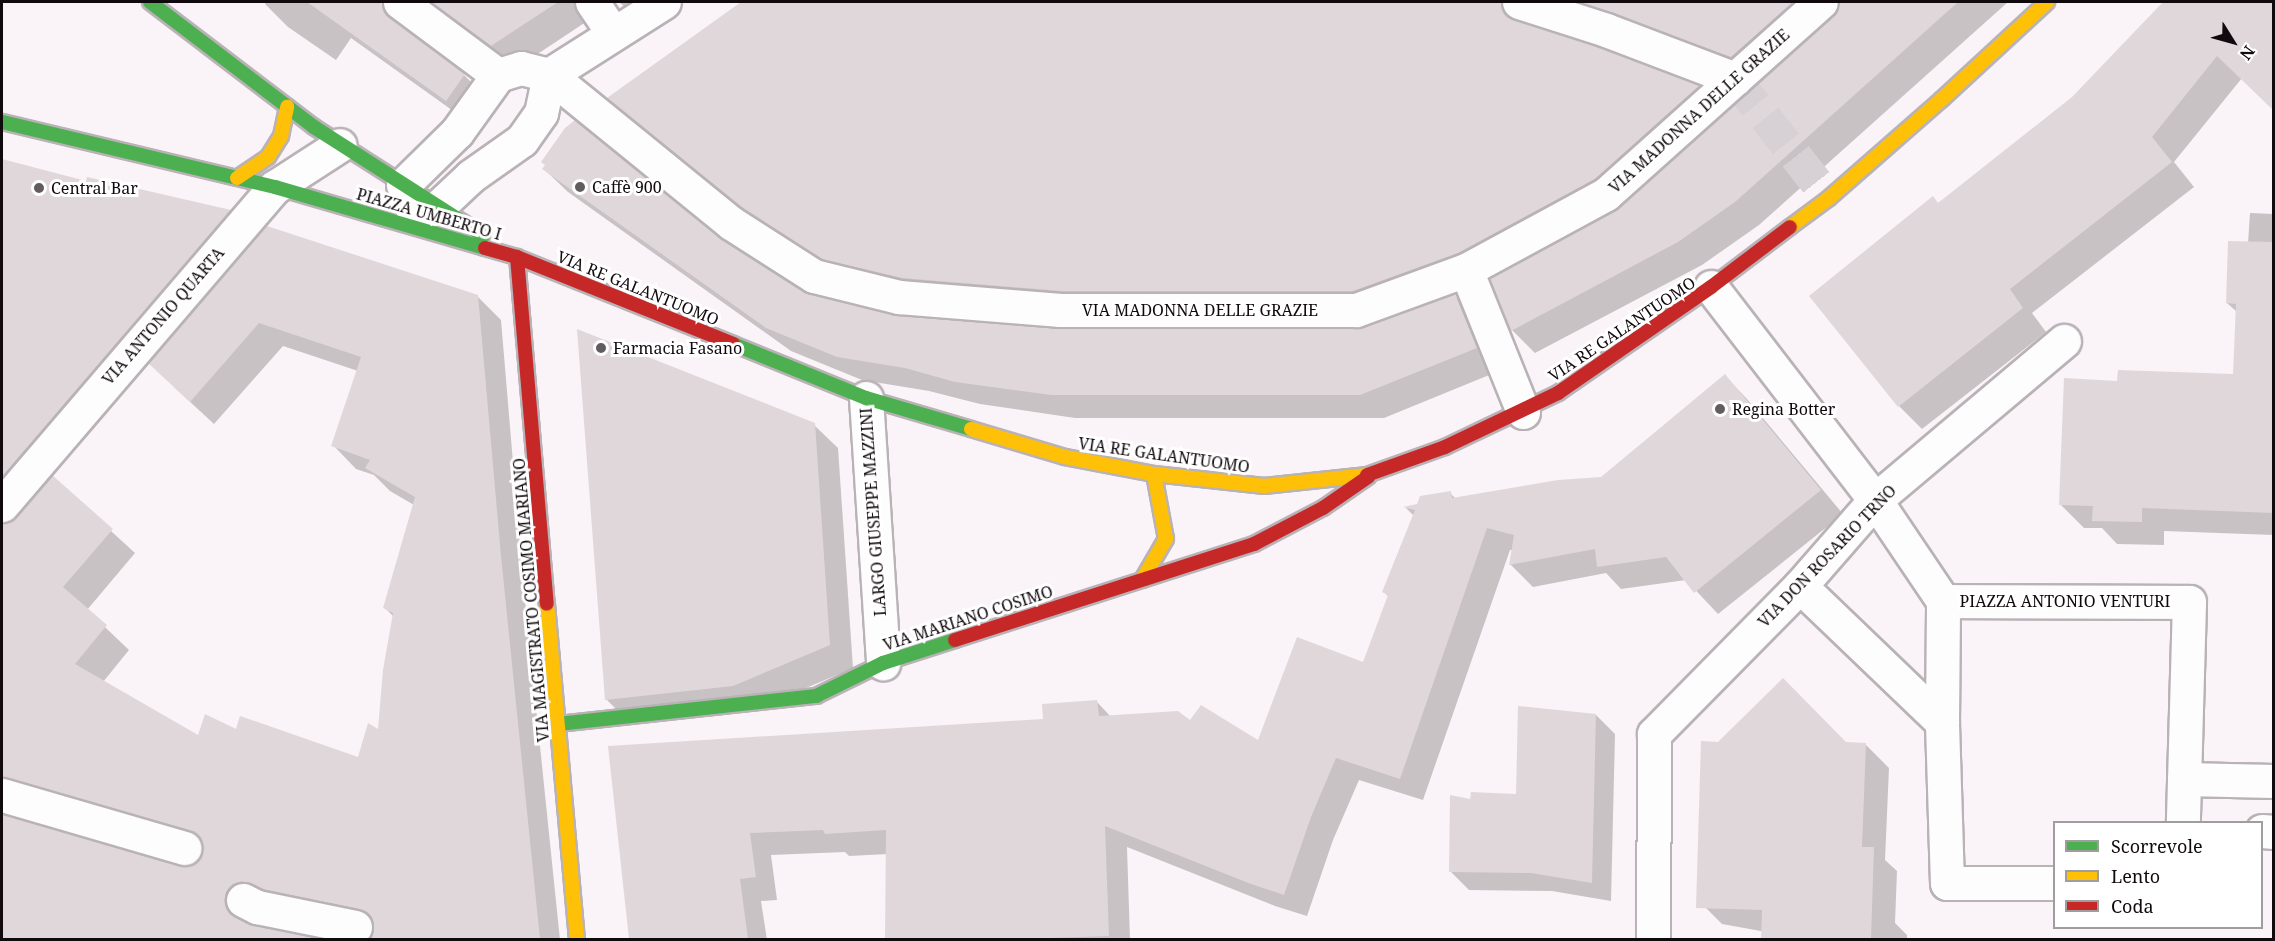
<!DOCTYPE html>
<meta charset="utf-8">
<style>
body{margin:0}
#map{position:relative;width:2275px;height:941px;overflow:hidden;background:#faf3f7;font-family:"Noto Serif",serif}
div>[style]{position:absolute}
[style*='--x']{left:calc(var(--x)*1px);top:calc(var(--y)*1px);width:calc(var(--w)*1px);rotate:calc(var(--a)*1deg)}
.shadow>*{inset:0;background:#0003}
.building>*{inset:0;background:#e0d7da}
.street-tunnel>*{height:33px;margin-top:-16.5px;transform-origin:0;background:repeating-linear-gradient(90deg,#d7d0d4 0 33px,transparent 0 49px)}
.roads{filter:drop-shadow(2px 0 #b9b2b6) drop-shadow(-2px 0 #b9b2b6) drop-shadow(0 2px #b9b2b6) drop-shadow(0 -2px #b9b2b6)}
.street>*{height:33px;margin:-16.5px;padding:0 16.5px;transform-origin:16.5px;border-radius:16.5px;background:#fefdfe}
.fast>*{height:14px;margin:-7px;padding:0 7px;transform-origin:7px;border-radius:7px;background:#4caf50}
.slow>*{height:14px;margin:-7px;padding:0 7px;transform-origin:7px;border-radius:7px;background:#ffc107}
.jam>*{height:14px;margin:-7px;padding:0 7px;transform-origin:7px;border-radius:7px;background:#c62828}
.dots>*{width:16px;height:16px;translate:-50% -50%;box-sizing:border-box;border:3px solid #fff;border-radius:50%}
span{translate:-50% -50%;white-space:nowrap;text-align:center;line-height:1.15;-webkit-text-stroke:6px #fff;paint-order:stroke}
.street-label{font-size:16px;color:#10090d}
.poi-label{font-size:16px;color:#10090d}
.left{translate:0 -50%;text-align:left}
.frame{position:absolute;inset:0;border:3px solid #10090d;pointer-events:none}
.legend{position:absolute;left:2053px;top:821px;width:210px;height:108px;box-sizing:border-box;background:#fff;border:2px solid #9f9d9e;margin:0;padding:8px 10px;list-style:none;font-size:18px;color:#10090d}
.legend li{display:flex;align-items:center;gap:12px;height:30px}
.legend b{width:30px;border:2px solid #9f9d9e}
.north{position:absolute;left:2203px;top:12px;width:60px;height:60px;-webkit-text-stroke:4px #fff;paint-order:stroke;rotate:127deg;font-size:16px;font-weight:700;line-height:24px;text-align:center;color:#10090d}
.north::after{content:'';display:block;margin:auto;width:21px;height:27px;background:#10090d;clip-path:polygon(50% 0,100% 100%,50% 72%,0 100%)}
</style>
<div id="map">
<div class="shadow">
<i style="clip-path:polygon(266px 2px,616px 2px,515px 69px,404px 23px,405px 31px,464px 75px,487px 98px,470px 123px,351px 38px,336px 60px,288px 27px,265px 4px)"></i>
<i style="clip-path:polygon(619px 2px,652px 2px,629px 11px)"></i>
<i style="clip-path:polygon(744px 2px,2008px 2px,1759px 225px,1702px 265px,1535px 353px,1512px 330px,1619px 209px,1835px 17px,1842px 6px,1832px 11px,1755px 80px,1524px 19px,1524px 25px,1599px 49px,1698px 87px,1721px 110px,1377px 314px,846px 281px,767px 231px,632px 121px,609px 98px)"></i>
<i style="clip-path:polygon(2166px 2px,2274px 2px,2274px 110px,2242px 78px,2174px 162px,2194px 187px,2032px 313px,2046px 332px,1922px 429px,1899px 406px,1811px 296px,1939px 204px,2073px 98px)"></i>
<i style="clip-path:polygon(evenodd,2px 160px,87px 182px,230px 211px,253px 234px,11px 516px,6px 527px,52px 477px,135px 553px,87px 610px,129px 650px,103px 682px,199px 737px,237px 731px,359px 759px,379px 731px,394px 617px,385px 608px,414px 505px,390px 491px,374px 475px,356px 469px,333px 445px,358px 371px,283px 346px,214px 424px,174px 387px,267px 227px,477px 296px,501px 320px,523px 581px,560px 940px,370px 940px,375px 930px,288px 912px,249px 916px,247px 924px,315px 940px,2px 940px,2px 160px,32px 800px,204px 850px,198px 862px,189px 867px,179px 867px,7px 817px,13px 804px,32px 800px)"></i>
<i style="clip-path:polygon(544px 169px,718px 239px,803px 293px,894px 317px,1060px 330px,1356px 330px,1455px 296px,1478px 319px,1499px 371px,1384px 418px,1075px 418px,980px 404px,929px 391px,862px 380px,791px 351px,568px 192px)"></i>
<i style="clip-path:polygon(2250px 213px,2274px 214px,2274px 535px,2164px 531px,2164px 545px,2117px 544px,2102px 528px,2084px 528px,2060px 504px,2119px 382px,2234px 376px,2237px 312px,2227px 303px,2248px 243px)"></i>
<i style="clip-path:polygon(1725px 376px,1747px 399px,1843px 514px,1718px 614px,1686px 580px,1621px 589px,1606px 573px,1533px 587px,1510px 564px,1513px 550px,1510px 550px,1423px 800px,1359px 780px,1333px 840px,1307px 916px,1275px 906px,1127px 847px,1130px 940px,887px 940px,888px 854px,849px 856px,845px 852px,771px 855px,777px 900px,761px 901px,767px 940px,630px 940px,609px 748px,1045px 721px,1097px 702px,1111px 717px,1191px 723px,1258px 742px,1363px 664px,1389px 597px,1384px 592px,1414px 516px,1406px 508px,1450px 493px,1456px 499px,1601px 478px)"></i>
<i style="clip-path:polygon(814px 425px,838px 448px,853px 668px,757px 709px,630px 723px,606px 699px)"></i>
<i style="clip-path:polygon(1596px 715px,1615px 734px,1611px 901px,1552px 891px,1469px 890px,1450px 871px,1471px 800px,1518px 795px)"></i>
<i style="clip-path:polygon(1846px 743px,1865px 744px,1889px 768px,1885px 860px,1897px 871px,1895px 923px,1907px 935px,1907px 940px,1810px 940px,1722px 924px,1698px 900px)"></i>
</div>
<div class="building">
<i style="clip-path:polygon(307px 2px,382px 2px,383px 10px,389px 17px,465px 74px,446px 101px)"></i>
<i style="clip-path:polygon(431px 2px,558px 2px,491px 46px)"></i>
<i style="clip-path:polygon(741px 2px,1501px 2px,1505px 14px,1513px 20px,1600px 48px,1699px 86px,1595px 179px,1458px 253px,1353px 291px,1061px 291px,902px 278px,821px 259px,742px 208px,607px 98px)"></i>
<i style="clip-path:polygon(1579px 2px,1793px 2px,1731px 57px)"></i>
<i style="clip-path:polygon(1839px 2px,1958px 2px,1735px 202px,1678px 242px,1511px 331px,1490px 279px,1618px 208px,1833px 16px)"></i>
<i style="clip-path:polygon(2163px 2px,2274px 2px,2274px 111px,2217px 56px,2152px 137px,2172px 162px,2010px 289px,2023px 308px,1898px 407px,1809px 296px,1933px 196px,1938px 203px,2072px 97px)"></i>
<i style="clip-path:polygon(575px 120px,719px 238px,810px 294px,897px 316px,1058px 329px,1356px 329px,1455px 294px,1477px 348px,1360px 395px,1051px 395px,955px 382px,905px 368px,837px 357px,766px 328px,542px 169px,545px 165px,541px 162px,565px 128px)"></i>
<i style="clip-path:polygon(2px 159px,86px 181px,87px 177px,231px 210px,2px 477px)"></i>
<i style="clip-path:polygon(267px 226px,478px 295px,501px 556px,540px 939px,369px 939px,373px 931px,373px 922px,368px 913px,359px 909px,263px 889px,242px 881px,233px 884px,226px 892px,224px 901px,227px 910px,234px 916px,253px 925px,322px 939px,2px 939px,2px 814px,179px 866px,188px 866px,196px 862px,202px 853px,202px 843px,198px 836px,189px 830px,2px 777px,2px 523px,16px 517px,52px 475px,113px 529px,63px 587px,107px 625px,75px 664px,198px 735px,205px 714px,236px 729px,240px 716px,358px 757px,368px 723px,378px 729px,383px 670px,393px 613px,383px 608px,415px 497px,365px 468px,370px 460px,331px 446px,361px 357px,259px 323px,190px 402px,148px 363px)"></i>
<i style="clip-path:polygon(2228px 241px,2274px 242px,2274px 513px,2142px 508px,2142px 522px,2092px 521px,2093px 506px,2059px 505px,2064px 378px,2117px 381px,2118px 370px,2233px 374px,2236px 304px,2226px 303px)"></i>
<i style="clip-path:polygon(577px 329px,815px 423px,830px 645px,733px 686px,605px 700px)"></i>
<i style="clip-path:polygon(1725px 374px,1821px 490px,1694px 593px,1666px 557px,1597px 567px,1595px 549px,1509px 565px,1514px 535px,1487px 528px,1400px 779px,1336px 758px,1311px 817px,1284px 895px,1251px 884px,1105px 826px,1109px 936px,1017px 939px,885px 939px,886px 830px,825px 834px,823px 830px,750px 833px,756px 877px,740px 879px,748px 939px,629px 939px,608px 746px,1043px 719px,1042px 704px,1097px 700px,1099px 716px,1178px 711px,1190px 720px,1201px 705px,1258px 740px,1297px 637px,1363px 662px,1388px 595px,1382px 592px,1415px 510px,1403px 507px,1417px 504px,1420px 496px,1451px 491px,1452px 498px,1558px 480px,1601px 477px)"></i>
<i style="clip-path:polygon(1783px 678px,1846px 742px,1866px 743px,1862px 847px,1874px 847px,1871px 939px,1761px 939px,1762px 910px,1696px 908px,1701px 741px,1718px 742px)"></i>
<i style="clip-path:polygon(1518px 706px,1596px 714px,1592px 883px,1531px 873px,1449px 872px,1450px 795px,1470px 799px,1471px 792px,1516px 794px)"></i>
</div>
<div class="street-tunnel">
<i style="--x:1735;--y:79;--w:152;--a:51.7"></i>
</div>
<div class="roads">
<div class="street">
<i style="--x:400;--y:2;--w:122;--a:36.7"></i>
<i style="--x:592;--y:2;--w:37;--a:56"></i>
<i style="--x:1519;--y:2;--w:91;--a:17.8"></i>
<i style="--x:1606;--y:30;--w:138;--a:20.8"></i>
<i style="--x:403;--y:185;--w:76;--a:-44.5"></i>
<i style="--x:457;--y:132;--w:70;--a:-54.3"></i>
<i style="--x:498;--y:75;--w:24;--a:-17"></i>
<i style="--x:521;--y:68;--w:29;--a:14"></i>
<i style="--x:549;--y:75;--w:235;--a:39.1"></i>
<i style="--x:731;--y:223;--w:98;--a:32.6"></i>
<i style="--x:814;--y:276;--w:88;--a:13.9"></i>
<i style="--x:899;--y:297;--w:162;--a:4.6"></i>
<i style="--x:1060;--y:310;--w:296;--a:0"></i>
<i style="--x:1356;--y:310;--w:117;--a:-20"></i>
<i style="--x:1466;--y:270;--w:159;--a:-28.5"></i>
<i style="--x:1606;--y:194;--w:288;--a:-41.8"></i>
<i style="--x:413;--y:216;--w:27;--a:-20"></i>
<i style="--x:438;--y:207;--w:45;--a:-43.2"></i>
<i style="--x:471;--y:176;--w:62;--a:-35.2"></i>
<i style="--x:522;--y:140;--w:33;--a:-55"></i>
<i style="--x:541;--y:113;--w:39;--a:-78"></i>
<i style="--x:549;--y:75;--w:136;--a:-32.4"></i>
<i style="--x:1466;--y:270;--w:153;--a:68.1"></i>
<i style="--x:1711;--y:287;--w:269;--a:52.4"></i>
<i style="--x:1875;--y:500;--w:122;--a:56"></i>
<i style="--x:866;--y:398;--w:266;--a:86.3"></i>
<i style="--x:2;--y:505;--w:419;--a:-49.4"></i>
<i style="--x:275;--y:187;--w:77;--a:-32.9"></i>
<i style="--x:1800;--y:586;--w:197;--a:43.8"></i>
<i style="--x:2184;--y:779;--w:90;--a:1.3"></i>
<i style="--x:2;--y:795;--w:190;--a:16.2"></i>
<i style="--x:2262;--y:831;--w:12;--a:5"></i>
<i style="--x:2054;--y:883;--w:107;--a:180"></i>
<i style="--x:1947;--y:883;--w:161;--a:-91.8"></i>
<i style="--x:1942;--y:722;--w:121;--a:-89.5"></i>
<i style="--x:1943;--y:601;--w:246;--a:0.2"></i>
<i style="--x:2189;--y:602;--w:220;--a:91.6"></i>
<i style="--x:243;--y:900;--w:16;--a:27"></i>
<i style="--x:257;--y:907;--w:100;--a:11.5"></i>
<i style="--x:1653;--y:940;--w:206;--a:-89.7"></i>
<i style="--x:1654;--y:734;--w:208;--a:-45.4"></i>
<i style="--x:1800;--y:586;--w:114;--a:-48.9"></i>
<i style="--x:1875;--y:500;--w:247;--a:-40.1"></i>
</div>
<div class="fast">
<i style="--x:150;--y:2;--w:206;--a:37.3"></i>
<i style="--x:314;--y:127;--w:201;--a:32.6"></i>
<i style="--x:2;--y:122;--w:281;--a:13.4"></i>
<i style="--x:275;--y:187;--w:219;--a:16.2"></i>
<i style="--x:733;--y:344;--w:144;--a:22.1"></i>
<i style="--x:866;--y:398;--w:109;--a:16.4"></i>
<i style="--x:558;--y:724;--w:260;--a:-6.2"></i>
<i style="--x:816;--y:696;--w:75;--a:-26.2"></i>
<i style="--x:883;--y:663;--w:76;--a:-17.7"></i>
</div>
<div class="slow">
<i style="--x:237;--y:178;--w:37;--a:-34"></i>
<i style="--x:268;--y:157;--w:25;--a:-58"></i>
<i style="--x:281;--y:136;--w:30;--a:-78"></i>
<i style="--x:1790;--y:227;--w:49;--a:-36.6"></i>
<i style="--x:1829;--y:198;--w:150;--a:-41.2"></i>
<i style="--x:1942;--y:99;--w:143;--a:-42.7"></i>
<i style="--x:971;--y:429;--w:98;--a:16.6"></i>
<i style="--x:1065;--y:457;--w:91;--a:10.8"></i>
<i style="--x:1154;--y:474;--w:111;--a:6.2"></i>
<i style="--x:1264;--y:486;--w:104;--a:-6.1"></i>
<i style="--x:1142;--y:580;--w:48;--a:-59.7"></i>
<i style="--x:1166;--y:539;--w:66;--a:-100.5"></i>
<i style="--x:547;--y:604;--w:337;--a:84.9"></i>
</div>
<div class="jam">
<i style="--x:485;--y:248;--w:33;--a:16"></i>
<i style="--x:517;--y:257;--w:233;--a:21.9"></i>
<i style="--x:517;--y:257;--w:348;--a:85.1"></i>
<i style="--x:1367;--y:475;--w:83;--a:-19.7"></i>
<i style="--x:1445;--y:447;--w:125;--a:-25.5"></i>
<i style="--x:1558;--y:393;--w:186;--a:-34.7"></i>
<i style="--x:1711;--y:287;--w:99;--a:-37.2"></i>
<i style="--x:955;--y:640;--w:314;--a:-17.8"></i>
<i style="--x:1254;--y:544;--w:78;--a:-27.6"></i>
<i style="--x:1323;--y:508;--w:55;--a:-34.6"></i>
</div>
</div>
<div class="dots">
<i style="left:580px;top:187px;background:#625b5f"></i>
<i style="left:39px;top:188px;background:#625b5f"></i>
<i style="left:601px;top:348px;background:#625b5f"></i>
<i style="left:1720px;top:409px;background:#625b5f"></i>
</div>
<div class="street-label">
<span style="left:1699px;top:111px;rotate:-42deg">VIA MADONNA DELLE GRAZIE</span>
<span style="left:429px;top:214px;rotate:16deg">PIAZZA UMBERTO I</span>
<span style="left:638px;top:288px;rotate:22deg">VIA RE GALANTUOMO</span>
<span style="left:1200px;top:310px">VIA MADONNA DELLE GRAZIE</span>
<span style="left:163px;top:316px;rotate:-49deg">VIA ANTONIO QUARTA</span>
<span style="left:1622px;top:329px;rotate:-34deg">VIA RE GALANTUOMO</span>
<span style="left:1164px;top:455px;rotate:8deg">VIA RE GALANTUOMO</span>
<span style="left:873px;top:512px;rotate:-94deg">LARGO GIUSEPPE MAZZINI</span>
<span style="left:1827px;top:556px;rotate:-46deg">VIA DON ROSARIO TRNO</span>
<span style="left:531px;top:600px;rotate:-95deg">VIA MAGISTRATO COSIMO MARIANO</span>
<span style="left:2065px;top:601px">PIAZZA ANTONIO VENTURI</span>
<span style="left:968px;top:618px;rotate:-18deg">VIA MARIANO COSIMO</span>
</div>
<div class="poi-label">
<span class="left" style="left:592px;top:187px">Caffè 900</span>
<span class="left" style="left:51px;top:188px">Central Bar</span>
<span class="left" style="left:613px;top:348px">Farmacia Fasano</span>
<span class="left" style="left:1732px;top:409px">Regina Botter</span>
</div>
<div class="frame"></div>
<ul class="legend">
<li><b style="height:8px;background:#4caf50"></b>Scorrevole</li>
<li><b style="height:8px;background:#ffc107"></b>Lento</li>
<li><b style="height:8px;background:#c62828"></b>Coda</li>
</ul>
<div class="north">N</div>
</div>
